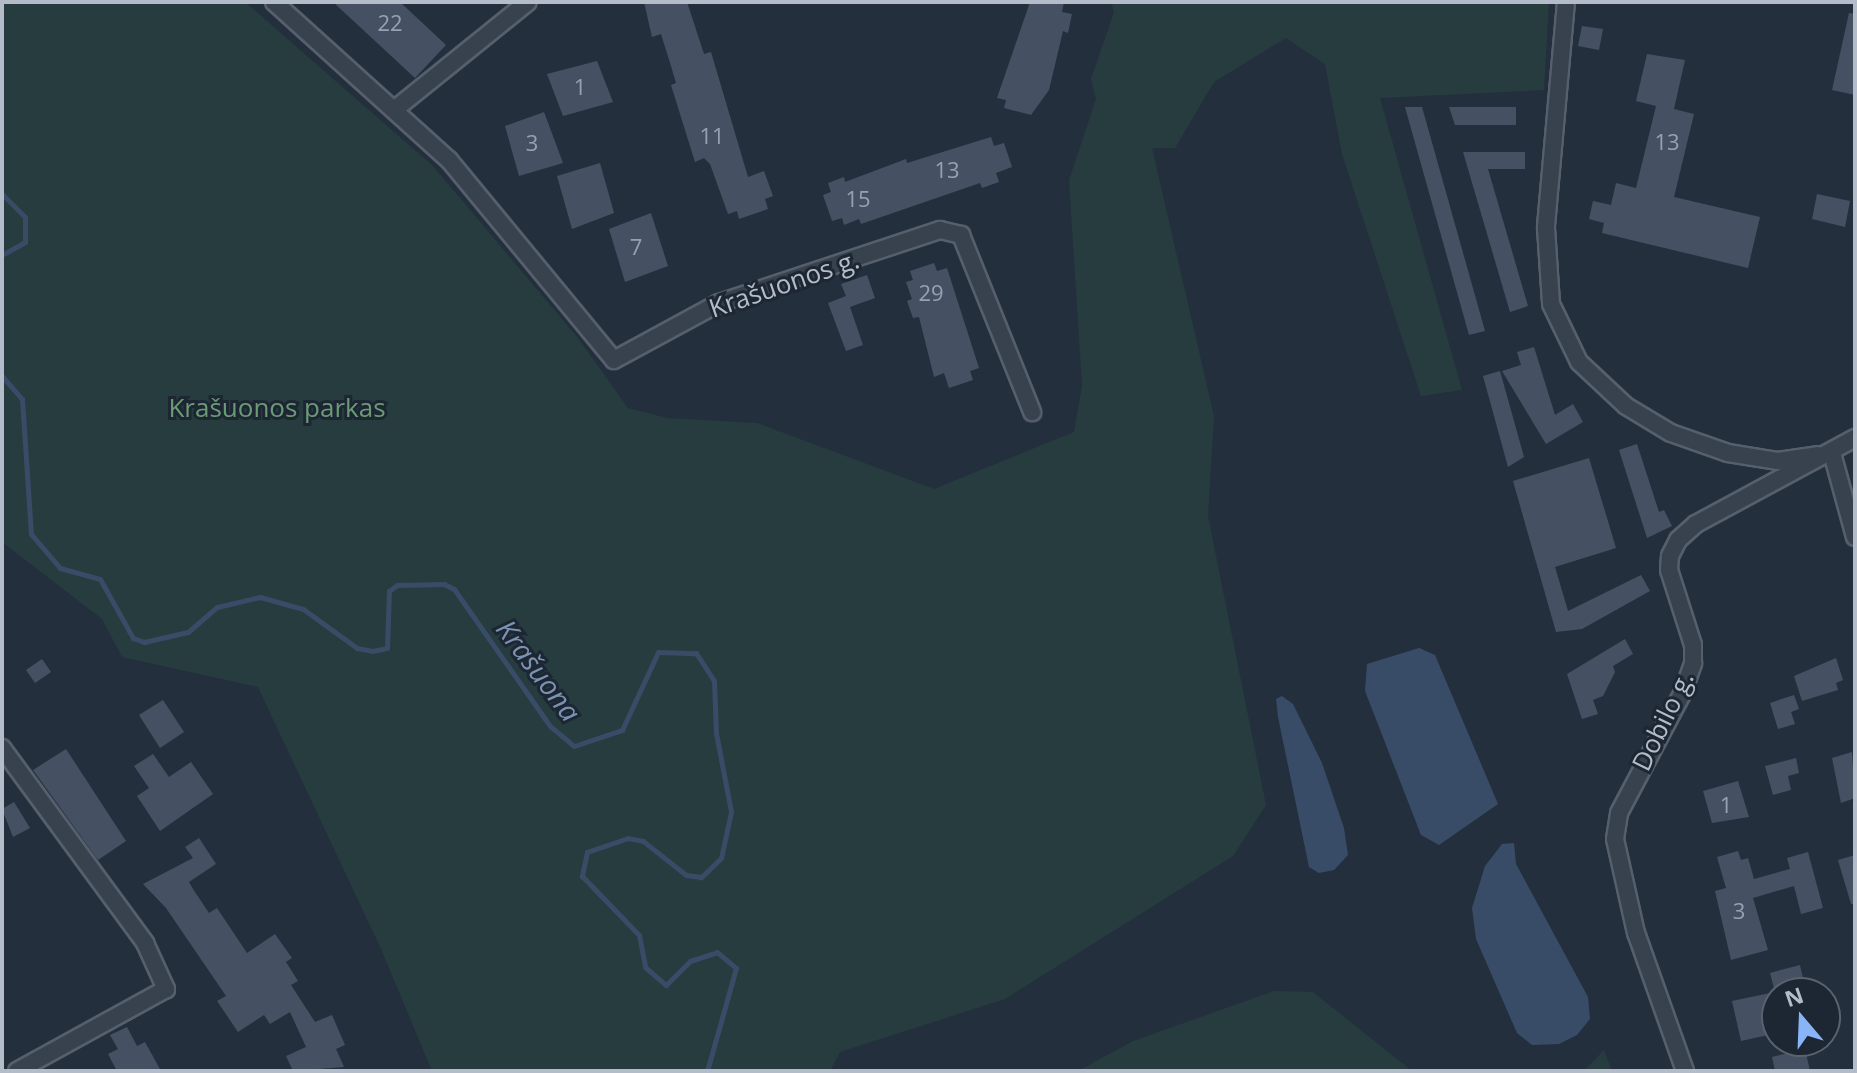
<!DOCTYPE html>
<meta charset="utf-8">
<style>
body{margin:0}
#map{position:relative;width:1857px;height:1073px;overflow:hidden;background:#242f3e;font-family:"Open Sans",sans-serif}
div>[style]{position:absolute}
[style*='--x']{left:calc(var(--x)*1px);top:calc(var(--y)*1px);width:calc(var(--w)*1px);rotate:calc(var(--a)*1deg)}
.green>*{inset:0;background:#263c3f}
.water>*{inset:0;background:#394c67}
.stream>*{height:5px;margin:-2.5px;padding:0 2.5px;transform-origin:2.5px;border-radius:2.5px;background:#394c67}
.building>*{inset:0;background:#455162}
.roads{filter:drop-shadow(2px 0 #565f6c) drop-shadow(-2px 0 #565f6c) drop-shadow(0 2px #565f6c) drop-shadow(0 -2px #565f6c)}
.minor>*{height:16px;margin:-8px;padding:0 8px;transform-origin:8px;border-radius:8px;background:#38414e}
span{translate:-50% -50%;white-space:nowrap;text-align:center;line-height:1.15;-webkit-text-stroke:6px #1d2633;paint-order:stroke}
.number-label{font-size:22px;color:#98a1af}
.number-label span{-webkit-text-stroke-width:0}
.street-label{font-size:26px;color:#b4bcc9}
.park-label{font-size:26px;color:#6b9a76}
.water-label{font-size:28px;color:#7c92b1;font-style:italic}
.frame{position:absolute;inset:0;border:4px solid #b4bcc9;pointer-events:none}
.north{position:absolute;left:1761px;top:977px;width:80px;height:80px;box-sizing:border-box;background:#1d2633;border:2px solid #59626f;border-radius:50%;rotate:341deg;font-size:22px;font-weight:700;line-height:32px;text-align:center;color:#b4bcc9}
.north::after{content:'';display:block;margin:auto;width:28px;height:36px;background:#8ab4f8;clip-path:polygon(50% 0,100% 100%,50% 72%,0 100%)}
</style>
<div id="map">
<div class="green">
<i style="clip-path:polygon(2px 2px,245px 2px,433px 166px,578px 338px,628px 408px,667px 418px,757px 423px,934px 489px,1074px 432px,1082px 386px,1069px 180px,1096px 99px,1091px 79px,1114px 12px,1111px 2px,1549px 2px,1544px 90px,1380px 98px,1462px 390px,1421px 396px,1342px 154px,1325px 64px,1286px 38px,1214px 82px,1175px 148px,1152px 148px,1214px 416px,1208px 516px,1266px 805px,1233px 856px,1005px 999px,840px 1052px,830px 1071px,432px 1071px,381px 949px,258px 687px,122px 657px,102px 619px,2px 542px)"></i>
<i style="clip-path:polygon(1274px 991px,1313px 992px,1412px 1071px,1078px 1071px,1133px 1041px)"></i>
<i style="clip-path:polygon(1604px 1050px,1612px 1071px,1584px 1071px,1585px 1070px)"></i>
</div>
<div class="water">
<i style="clip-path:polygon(1419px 648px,1435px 655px,1498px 804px,1439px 845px,1421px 835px,1365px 691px,1367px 664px)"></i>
<i style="clip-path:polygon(1282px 696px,1293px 704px,1322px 763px,1344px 828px,1348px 855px,1334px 870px,1319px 873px,1309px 867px,1278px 717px,1276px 699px)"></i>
<i style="clip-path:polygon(1514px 843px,1516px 864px,1588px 997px,1590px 1019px,1577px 1035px,1559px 1044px,1532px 1045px,1517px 1033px,1476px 939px,1472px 908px,1485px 866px,1502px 844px)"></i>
</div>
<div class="stream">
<i style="--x:2;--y:194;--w:33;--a:45"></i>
<i style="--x:25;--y:217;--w:25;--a:90"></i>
<i style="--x:25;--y:242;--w:26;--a:151"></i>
<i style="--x:2;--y:376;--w:30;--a:49"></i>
<i style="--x:22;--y:399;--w:135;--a:86.2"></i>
<i style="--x:31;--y:534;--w:45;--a:49.5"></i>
<i style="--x:60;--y:568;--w:41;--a:15.4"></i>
<i style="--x:100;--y:579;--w:68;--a:60.8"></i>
<i style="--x:133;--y:638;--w:12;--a:20"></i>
<i style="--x:144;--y:642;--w:45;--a:-12.8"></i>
<i style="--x:188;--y:632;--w:38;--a:-41"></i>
<i style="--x:217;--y:607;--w:44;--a:-13.1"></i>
<i style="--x:260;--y:597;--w:45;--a:15.6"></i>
<i style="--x:303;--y:609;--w:67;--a:35.8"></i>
<i style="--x:357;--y:648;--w:15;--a:11"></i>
<i style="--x:372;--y:651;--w:15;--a:-11"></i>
<i style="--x:387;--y:648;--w:57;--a:-88"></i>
<i style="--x:389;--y:591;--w:10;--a:-37"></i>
<i style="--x:397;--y:585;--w:47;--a:-1.2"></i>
<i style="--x:444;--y:584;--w:11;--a:27"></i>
<i style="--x:454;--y:589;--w:167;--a:55"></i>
<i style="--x:550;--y:726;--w:31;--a:40"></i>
<i style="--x:574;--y:746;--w:51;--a:-18.4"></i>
<i style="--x:622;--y:730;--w:86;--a:-65.2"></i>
<i style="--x:658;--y:652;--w:38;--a:2"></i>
<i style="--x:696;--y:653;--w:33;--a:57"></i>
<i style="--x:714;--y:681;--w:52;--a:87.8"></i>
<i style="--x:716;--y:733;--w:80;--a:79.2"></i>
<i style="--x:731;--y:812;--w:47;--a:102.3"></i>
<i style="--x:721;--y:858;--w:28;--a:136"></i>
<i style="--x:701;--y:877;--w:15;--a:-172"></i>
<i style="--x:686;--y:875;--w:55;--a:-141.7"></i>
<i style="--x:643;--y:841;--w:15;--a:-169"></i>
<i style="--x:628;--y:838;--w:43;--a:161.1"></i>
<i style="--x:587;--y:852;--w:25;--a:102"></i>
<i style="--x:582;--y:876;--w:82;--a:46"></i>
<i style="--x:639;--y:935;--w:33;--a:79"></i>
<i style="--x:645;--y:967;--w:28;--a:41"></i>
<i style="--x:666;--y:985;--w:34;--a:-45"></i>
<i style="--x:690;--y:961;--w:28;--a:-18"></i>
<i style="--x:717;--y:952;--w:25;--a:40"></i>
<i style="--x:736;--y:968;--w:107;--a:105.7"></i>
</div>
<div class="building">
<i style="clip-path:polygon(333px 2px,400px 2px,446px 45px,415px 78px)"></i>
<i style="clip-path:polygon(644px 2px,687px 2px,704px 54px,711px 52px,748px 177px,764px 171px,773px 196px,765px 199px,768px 209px,739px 219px,737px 211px,728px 214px,710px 164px,704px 158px,695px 162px,671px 85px,676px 83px,671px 66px,661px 34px,652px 37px)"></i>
<i style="clip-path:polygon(1030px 2px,1064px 2px,1062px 12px,1072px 14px,1068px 33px,1063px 31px,1049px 90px,1031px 115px,1004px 108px,1006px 100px,997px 98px)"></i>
<i style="clip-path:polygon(1849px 13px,1855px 14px,1855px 95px,1832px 90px)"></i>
<i style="clip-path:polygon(1582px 26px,1603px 29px,1599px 50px,1578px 46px)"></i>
<i style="clip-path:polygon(1647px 54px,1685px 60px,1674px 109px,1694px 114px,1674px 197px,1760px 217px,1748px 268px,1602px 233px,1604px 223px,1589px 219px,1593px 201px,1611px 205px,1616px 183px,1636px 188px,1656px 106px,1636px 101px)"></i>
<i style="clip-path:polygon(597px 61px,613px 102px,563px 116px,547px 74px)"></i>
<i style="clip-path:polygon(1405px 107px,1422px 107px,1485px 331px,1469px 335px)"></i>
<i style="clip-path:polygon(1449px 107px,1516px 107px,1516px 125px,1455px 125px)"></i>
<i style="clip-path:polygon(544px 112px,563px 163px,519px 176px,505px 126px)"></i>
<i style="clip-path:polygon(991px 137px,994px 146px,1004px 143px,1012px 167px,996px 173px,999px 182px,982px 188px,980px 183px,861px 224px,859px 219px,844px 225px,842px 218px,832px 221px,823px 195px,831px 192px,828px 183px,844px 177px,845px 182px,906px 159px,907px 163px)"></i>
<i style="clip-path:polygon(1463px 152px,1525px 152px,1525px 169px,1488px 169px,1528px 306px,1510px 312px)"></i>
<i style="clip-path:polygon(600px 163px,614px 213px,572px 229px,557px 176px)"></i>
<i style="clip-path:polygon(1817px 194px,1850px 201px,1845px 227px,1812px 219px)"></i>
<i style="clip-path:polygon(651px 213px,668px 266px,625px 282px,609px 229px)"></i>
<i style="clip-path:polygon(934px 263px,937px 271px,947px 268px,979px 368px,970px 371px,973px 380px,949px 388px,944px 373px,934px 377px,919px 317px,913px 318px,907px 301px,912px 299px,906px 282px,913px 280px,910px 271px)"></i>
<i style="clip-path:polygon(867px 275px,875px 298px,850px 307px,863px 345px,846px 351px,828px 303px,846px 296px,841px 284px)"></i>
<i style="clip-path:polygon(1534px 347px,1555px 415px,1573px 404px,1583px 422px,1546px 444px,1502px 371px,1521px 365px,1517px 352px)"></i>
<i style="clip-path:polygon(1500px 371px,1524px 457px,1508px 467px,1483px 376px)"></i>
<i style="clip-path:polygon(1637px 444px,1659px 512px,1664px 510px,1672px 526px,1647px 538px,1619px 450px)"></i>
<i style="clip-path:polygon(1589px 458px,1616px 548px,1555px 567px,1568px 611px,1641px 575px,1650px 591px,1582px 629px,1556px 632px,1513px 481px)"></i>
<i style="clip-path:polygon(1625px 639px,1633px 654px,1613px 666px,1615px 672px,1603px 696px,1593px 700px,1598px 714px,1582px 719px,1567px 674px)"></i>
<i style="clip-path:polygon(1836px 658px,1843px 680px,1836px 683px,1838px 690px,1802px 701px,1794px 676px)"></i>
<i style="clip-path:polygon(42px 659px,51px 672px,35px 683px,26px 670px)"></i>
<i style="clip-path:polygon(1794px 695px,1799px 709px,1791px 712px,1795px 724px,1778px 729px,1770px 703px)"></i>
<i style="clip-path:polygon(163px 700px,184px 732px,160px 748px,139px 715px)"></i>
<i style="clip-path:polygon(66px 749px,126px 841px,98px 860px,33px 770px)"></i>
<i style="clip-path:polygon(1852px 752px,1855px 798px,1841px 803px,1832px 758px)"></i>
<i style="clip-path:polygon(153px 754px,169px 777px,191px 762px,213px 794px,160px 831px,137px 796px,149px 788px,134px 766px)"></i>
<i style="clip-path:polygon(1796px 758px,1799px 773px,1788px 776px,1791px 790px,1773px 795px,1765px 766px)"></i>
<i style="clip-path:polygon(1738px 781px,1749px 817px,1712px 823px,1703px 791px)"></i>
<i style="clip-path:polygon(14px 802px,30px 828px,13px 837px,2px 809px)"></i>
<i style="clip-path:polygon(199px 838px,216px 864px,189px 882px,193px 889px,209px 913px,217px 908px,247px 953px,275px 934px,292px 958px,286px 962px,298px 981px,291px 985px,315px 1022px,332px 1015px,345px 1045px,336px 1049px,344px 1067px,293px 1071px,286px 1056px,306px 1047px,290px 1012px,270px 1024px,264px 1015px,238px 1032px,217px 1001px,226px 996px,166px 908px,143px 884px,193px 858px,185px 847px)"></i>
<i style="clip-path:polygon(1738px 851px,1741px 860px,1748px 858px,1754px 879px,1790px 869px,1787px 858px,1808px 852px,1823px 908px,1801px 914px,1794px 886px,1753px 898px,1768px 950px,1731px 960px,1715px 891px,1726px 888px,1717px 857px)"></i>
<i style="clip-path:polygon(1855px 855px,1855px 904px,1851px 904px,1838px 860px)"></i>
<i style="clip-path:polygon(1800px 965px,1805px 987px,1777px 993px,1777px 1033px,1741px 1041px,1732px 1001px,1775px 992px,1770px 973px)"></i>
<i style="clip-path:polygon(127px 1027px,137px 1046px,145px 1042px,161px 1071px,117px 1071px,108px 1054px,118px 1049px,110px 1035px)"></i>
<i style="clip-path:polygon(1805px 1049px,1810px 1071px,1775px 1071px,1772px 1057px)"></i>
</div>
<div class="roads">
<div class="minor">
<i style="--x:274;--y:2;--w:236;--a:42.1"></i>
<i style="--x:449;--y:160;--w:259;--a:50.5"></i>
<i style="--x:614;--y:360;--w:119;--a:-28.5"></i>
<i style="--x:719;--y:303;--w:233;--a:-18.3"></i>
<i style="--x:940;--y:230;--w:22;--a:13"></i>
<i style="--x:961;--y:235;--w:191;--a:68.1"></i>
<i style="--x:1566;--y:2;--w:227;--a:95.1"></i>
<i style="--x:1546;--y:228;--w:76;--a:86.2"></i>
<i style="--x:1551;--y:304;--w:64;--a:64.2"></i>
<i style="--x:1579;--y:362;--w:64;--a:43.1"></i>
<i style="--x:1626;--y:406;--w:52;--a:31"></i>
<i style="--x:1671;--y:433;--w:60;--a:19.3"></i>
<i style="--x:1728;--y:453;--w:51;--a:9.1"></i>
<i style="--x:1778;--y:461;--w:40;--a:-8.5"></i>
<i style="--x:394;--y:110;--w:172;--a:-38.9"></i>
<i style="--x:1832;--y:453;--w:87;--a:74.7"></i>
<i style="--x:2;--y:748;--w:242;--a:53.7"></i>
<i style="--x:145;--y:943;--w:51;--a:65.5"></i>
<i style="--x:166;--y:989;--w:170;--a:151.2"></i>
<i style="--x:1685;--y:1071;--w:146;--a:-109.5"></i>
<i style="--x:1636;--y:933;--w:96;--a:-102.6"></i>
<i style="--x:1615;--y:839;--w:26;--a:-81"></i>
<i style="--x:1619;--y:813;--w:135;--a:-62.1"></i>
<i style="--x:1682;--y:694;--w:33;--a:-70"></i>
<i style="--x:1693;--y:663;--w:18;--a:-90"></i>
<i style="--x:1693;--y:645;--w:79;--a:-107.7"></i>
<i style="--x:1669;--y:570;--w:14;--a:-86"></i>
<i style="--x:1670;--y:556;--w:18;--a:-63"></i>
<i style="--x:1678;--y:540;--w:24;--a:-42"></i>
<i style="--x:1696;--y:524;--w:181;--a:-28.4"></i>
</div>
</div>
<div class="number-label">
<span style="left:390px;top:23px">22</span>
<span style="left:580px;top:87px">1</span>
<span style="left:712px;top:136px">11</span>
<span style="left:1667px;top:142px">13</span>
<span style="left:532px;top:143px">3</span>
<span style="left:947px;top:170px">13</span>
<span style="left:858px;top:199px">15</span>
<span style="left:636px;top:247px">7</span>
<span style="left:931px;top:293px">29</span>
<span style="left:1726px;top:805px">1</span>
<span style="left:1739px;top:911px">3</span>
</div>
<div class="street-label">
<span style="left:784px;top:284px;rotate:-19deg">Krašuonos g.</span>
<span style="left:1663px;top:721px;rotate:-64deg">Dobilo g.</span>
</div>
<div class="park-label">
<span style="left:277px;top:408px">Krašuonos parkas</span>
</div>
<div class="water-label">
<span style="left:539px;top:670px;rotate:53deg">Krašuona</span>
</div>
<div class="frame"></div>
<div class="north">N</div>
</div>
